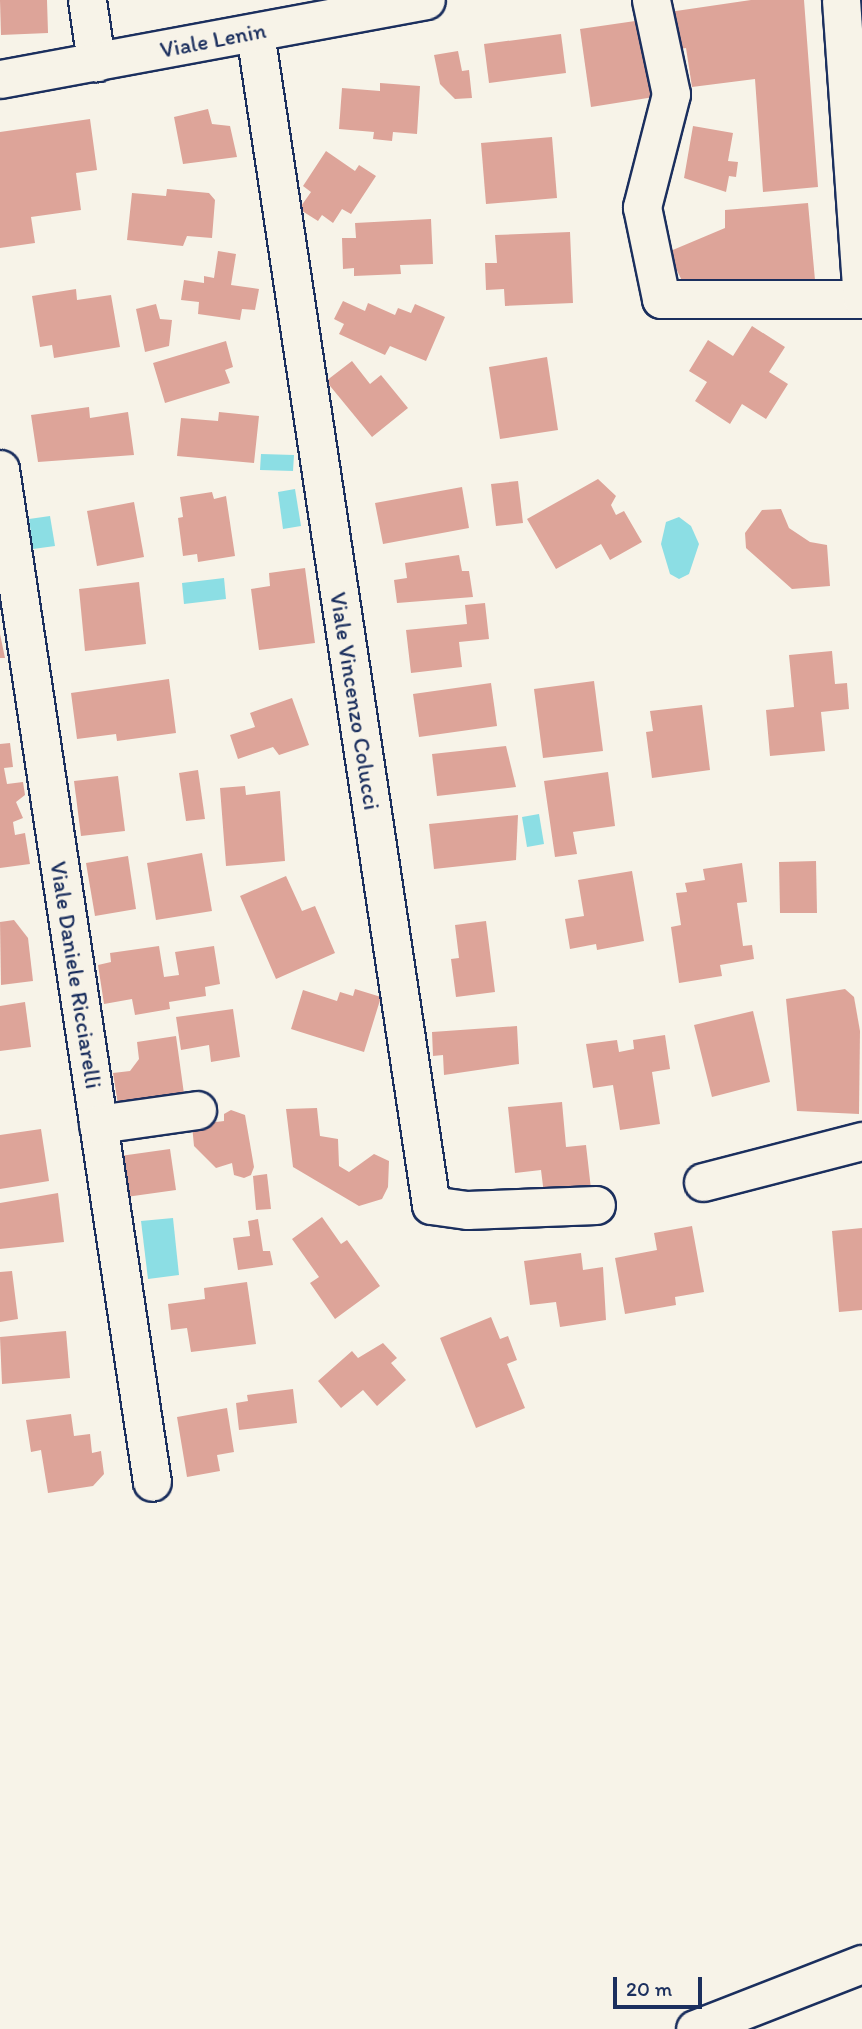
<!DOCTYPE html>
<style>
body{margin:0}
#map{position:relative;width:862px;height:2029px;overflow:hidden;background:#f7f3e8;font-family:Itim,sans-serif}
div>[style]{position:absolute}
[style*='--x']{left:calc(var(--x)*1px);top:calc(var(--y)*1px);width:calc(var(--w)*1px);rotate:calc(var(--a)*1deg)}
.water>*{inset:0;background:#8cdee4}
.building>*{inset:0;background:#dda499}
.roads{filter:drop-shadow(2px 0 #1b2f5e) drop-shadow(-2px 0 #1b2f5e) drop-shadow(0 2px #1b2f5e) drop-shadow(0 -2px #1b2f5e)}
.minor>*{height:37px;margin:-18.5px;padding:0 18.5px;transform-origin:18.5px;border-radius:18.5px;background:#f7f3e8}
span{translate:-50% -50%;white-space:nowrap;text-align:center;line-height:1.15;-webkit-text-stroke:5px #f7f3e8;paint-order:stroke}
.street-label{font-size:23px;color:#1b2f5e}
.scale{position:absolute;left:613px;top:1977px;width:89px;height:32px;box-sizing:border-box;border:4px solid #1b2f5e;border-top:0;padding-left:9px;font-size:21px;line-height:24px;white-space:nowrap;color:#1b2f5e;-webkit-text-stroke:5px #f7f3e8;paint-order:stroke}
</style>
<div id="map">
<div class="water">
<i style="clip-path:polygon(261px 454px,294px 455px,293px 471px,260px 470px)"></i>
<i style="clip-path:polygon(295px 489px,301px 526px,283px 529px,278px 492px)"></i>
<i style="clip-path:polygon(50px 516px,55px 546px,33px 549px,29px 519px)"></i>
<i style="clip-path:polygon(679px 517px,691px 526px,699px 544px,689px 574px,679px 579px,670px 574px,661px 544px,666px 522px)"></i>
<i style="clip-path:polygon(224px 578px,226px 599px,184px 604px,182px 583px)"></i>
<i style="clip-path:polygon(539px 814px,544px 844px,527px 847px,522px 817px)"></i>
<i style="clip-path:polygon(173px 1218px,179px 1275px,148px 1279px,141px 1221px)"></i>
</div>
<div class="building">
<i style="clip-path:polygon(0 0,47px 0,48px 33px,1px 35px)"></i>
<i style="clip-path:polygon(751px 0,804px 0,818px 187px,763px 192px,755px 79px,692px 87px,686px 48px,674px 50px,669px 12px)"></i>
<i style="clip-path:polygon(642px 20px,654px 97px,591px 107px,580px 29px)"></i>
<i style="clip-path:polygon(561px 34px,566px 73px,489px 83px,484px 44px)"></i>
<i style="clip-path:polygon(458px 51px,462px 71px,469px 70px,472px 98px,455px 99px,440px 84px,434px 55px)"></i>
<i style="clip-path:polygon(380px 83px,420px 86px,417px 134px,393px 132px,392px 141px,373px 139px,374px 132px,339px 129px,342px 88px,380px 91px)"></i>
<i style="clip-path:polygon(208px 109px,212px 124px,230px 126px,237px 157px,183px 164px,174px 117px)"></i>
<i style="clip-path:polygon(90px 119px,97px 170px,76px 173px,81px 210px,31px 217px,35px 243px,0 248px,0 132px)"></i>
<i style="clip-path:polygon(693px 126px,733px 133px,728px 161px,738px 162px,736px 177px,729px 176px,726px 192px,684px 178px)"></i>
<i style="clip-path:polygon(552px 137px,557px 198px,486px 204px,481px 143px)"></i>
<i style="clip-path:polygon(326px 151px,355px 171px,359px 165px,376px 176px,351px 214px,342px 209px,333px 223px,322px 215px,318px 221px,299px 209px,311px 192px,303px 186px)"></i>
<i style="clip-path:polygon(167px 189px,209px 193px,215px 200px,212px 238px,187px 236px,183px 246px,127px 240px,132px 193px,166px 196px)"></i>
<i style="clip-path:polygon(808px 203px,816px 291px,687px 291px,668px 252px,725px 228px,725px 210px)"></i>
<i style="clip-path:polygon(431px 219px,433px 264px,400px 265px,401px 274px,354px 276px,354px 268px,343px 269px,342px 238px,356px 238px,355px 223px)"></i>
<i style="clip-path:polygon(570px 232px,573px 303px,505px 306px,504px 289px,486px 290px,485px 263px,497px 263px,495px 235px)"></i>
<i style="clip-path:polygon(218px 251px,236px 254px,231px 285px,259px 289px,255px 310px,242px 309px,240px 320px,198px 314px,199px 302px,181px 300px,184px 280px,204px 283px,204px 276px,214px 278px)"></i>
<i style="clip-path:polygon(76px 289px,77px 300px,111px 295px,120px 347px,54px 358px,52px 345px,40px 347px,32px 296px)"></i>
<i style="clip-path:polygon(343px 301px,365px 311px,368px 303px,395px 315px,398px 308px,411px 313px,415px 304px,445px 317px,426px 361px,390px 346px,385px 355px,339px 334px,344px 324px,334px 319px)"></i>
<i style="clip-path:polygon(156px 304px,160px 319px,172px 320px,169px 346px,145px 352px,136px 309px)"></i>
<i style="clip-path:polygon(752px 326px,785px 347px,769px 372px,788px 384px,766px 419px,742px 404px,730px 424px,695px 401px,707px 382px,689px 371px,708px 340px,733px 356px)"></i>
<i style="clip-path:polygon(226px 341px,233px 367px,225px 370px,230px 383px,165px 403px,153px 363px)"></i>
<i style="clip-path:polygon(547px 357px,558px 430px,500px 439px,489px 367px)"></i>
<i style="clip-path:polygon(352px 361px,370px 384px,381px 375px,408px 408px,372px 437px,326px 381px)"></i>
<i style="clip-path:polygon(89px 407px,90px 418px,128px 412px,134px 455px,38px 462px,31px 415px)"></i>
<i style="clip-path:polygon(219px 412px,259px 416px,254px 463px,177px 456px,181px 418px,218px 421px)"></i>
<i style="clip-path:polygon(598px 479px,616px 496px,611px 505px,616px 515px,624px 511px,642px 542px,610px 560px,601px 544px,556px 569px,527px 519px)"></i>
<i style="clip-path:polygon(518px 481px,523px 523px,496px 526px,491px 484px)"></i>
<i style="clip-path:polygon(462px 487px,469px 528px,383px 544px,375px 503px)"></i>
<i style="clip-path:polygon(212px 492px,214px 499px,226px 496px,235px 556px,198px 562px,197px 554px,183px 556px,178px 518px,183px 517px,180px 497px)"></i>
<i style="clip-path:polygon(134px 502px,144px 557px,97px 566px,87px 511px)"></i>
<i style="clip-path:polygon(781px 509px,789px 528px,810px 542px,827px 545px,830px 586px,792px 589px,746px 548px,745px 533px,762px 510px)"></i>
<i style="clip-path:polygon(459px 555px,462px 571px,469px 571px,473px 597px,397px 603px,394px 580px,407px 578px,405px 563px)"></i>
<i style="clip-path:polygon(305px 568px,315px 643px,259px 650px,251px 589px,270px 586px,269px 573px)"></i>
<i style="clip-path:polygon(139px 582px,146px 644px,85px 651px,79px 589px)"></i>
<i style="clip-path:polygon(485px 603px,489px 639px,459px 642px,462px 667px,411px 673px,406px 630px,467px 624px,465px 605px)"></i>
<i style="clip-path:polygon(0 634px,5px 658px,0 658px)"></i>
<i style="clip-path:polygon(832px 651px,835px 684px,847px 683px,849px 709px,821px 712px,825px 751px,770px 756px,766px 710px,794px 707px,789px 655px)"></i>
<i style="clip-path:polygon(169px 679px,176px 733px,117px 741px,116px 734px,77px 739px,71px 693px)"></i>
<i style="clip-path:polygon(594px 681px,603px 751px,543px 758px,534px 689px)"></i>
<i style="clip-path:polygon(491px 683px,497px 726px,419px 737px,413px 694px)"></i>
<i style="clip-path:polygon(292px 698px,309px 745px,279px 755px,273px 747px,238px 759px,230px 735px,255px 727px,250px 713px)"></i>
<i style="clip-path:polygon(702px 705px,710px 770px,652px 778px,646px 732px,653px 731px,650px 711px)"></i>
<i style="clip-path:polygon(10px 743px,13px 767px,4px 768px,7px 784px,23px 782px,25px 795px,16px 802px,23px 818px,13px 822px,15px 835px,25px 833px,30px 864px,0 868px,0 744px)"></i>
<i style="clip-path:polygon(506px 746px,516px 787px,437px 796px,432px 754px)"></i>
<i style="clip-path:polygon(198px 770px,205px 819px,186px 821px,179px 773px)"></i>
<i style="clip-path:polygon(608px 772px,615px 826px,573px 832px,577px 854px,555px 857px,544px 781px)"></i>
<i style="clip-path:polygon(118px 776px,125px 831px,81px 836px,74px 781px)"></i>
<i style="clip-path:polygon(245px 786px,246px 795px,280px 791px,285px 861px,226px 866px,220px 788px)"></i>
<i style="clip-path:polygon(518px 815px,516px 860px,434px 869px,429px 824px)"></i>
<i style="clip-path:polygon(202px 853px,212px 911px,156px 920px,147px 863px)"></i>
<i style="clip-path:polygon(128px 856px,136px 909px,95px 916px,86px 863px)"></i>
<i style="clip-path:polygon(816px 861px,817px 913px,780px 913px,779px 862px)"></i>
<i style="clip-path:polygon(742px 863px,747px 902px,737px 903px,743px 946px,752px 945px,754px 959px,720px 965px,722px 976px,679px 983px,671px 927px,681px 925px,676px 893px,687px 892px,685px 883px,705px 880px,703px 869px)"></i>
<i style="clip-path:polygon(632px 871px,644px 941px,597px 950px,596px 944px,570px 949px,565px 919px,584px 916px,578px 880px)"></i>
<i style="clip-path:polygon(286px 876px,302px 911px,315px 906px,335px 953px,276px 979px,240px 896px)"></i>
<i style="clip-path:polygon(14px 920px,28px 938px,33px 981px,1px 985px,0 922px)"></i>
<i style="clip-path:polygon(486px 921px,495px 992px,456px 997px,451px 959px,459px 958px,455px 925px)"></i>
<i style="clip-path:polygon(159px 946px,164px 977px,179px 975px,175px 952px,214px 946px,220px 984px,205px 987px,206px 996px,169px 1002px,170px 1009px,135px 1015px,132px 999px,104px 1004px,98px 965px,111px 962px,110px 953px)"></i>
<i style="clip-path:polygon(355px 989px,381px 997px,364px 1052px,291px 1029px,303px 990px,337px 1001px,340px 992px,353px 996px)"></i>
<i style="clip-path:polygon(845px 989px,854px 997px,860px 1031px,859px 1114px,797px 1111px,786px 999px)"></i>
<i style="clip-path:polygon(25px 1002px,31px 1047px,0 1051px,0 1006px)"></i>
<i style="clip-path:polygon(233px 1009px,240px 1057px,211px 1062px,209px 1045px,181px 1050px,176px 1017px)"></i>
<i style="clip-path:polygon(753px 1011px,770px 1082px,712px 1097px,694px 1025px)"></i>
<i style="clip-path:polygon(517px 1026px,519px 1064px,444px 1075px,443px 1055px,433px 1056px,432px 1032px)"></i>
<i style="clip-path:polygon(665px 1035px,670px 1069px,652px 1072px,660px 1124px,620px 1130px,613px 1085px,593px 1088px,586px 1044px,617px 1040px,619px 1052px,634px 1049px,633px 1040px)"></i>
<i style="clip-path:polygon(176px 1036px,185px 1101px,119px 1111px,113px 1073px,130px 1071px,139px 1059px,137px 1042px)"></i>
<i style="clip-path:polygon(562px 1102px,566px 1147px,586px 1145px,591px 1189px,544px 1194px,541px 1170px,515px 1173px,508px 1107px)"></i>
<i style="clip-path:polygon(317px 1108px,320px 1136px,338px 1139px,339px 1166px,349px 1172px,374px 1154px,389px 1161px,388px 1187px,382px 1199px,359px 1206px,293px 1167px,286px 1109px)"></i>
<i style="clip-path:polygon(231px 1110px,245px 1115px,254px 1167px,251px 1175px,244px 1178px,234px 1175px,232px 1163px,216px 1168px,194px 1146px,192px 1125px,224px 1121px,224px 1114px)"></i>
<i style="clip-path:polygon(41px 1129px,49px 1181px,0 1189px,0 1135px)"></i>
<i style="clip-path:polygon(170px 1149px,176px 1190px,119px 1198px,113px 1157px)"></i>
<i style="clip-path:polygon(267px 1174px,271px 1209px,256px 1210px,253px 1176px)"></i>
<i style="clip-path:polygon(58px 1193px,64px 1242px,0 1249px,0 1203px)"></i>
<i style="clip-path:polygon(322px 1217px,341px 1244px,347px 1240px,380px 1286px,335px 1319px,310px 1283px,319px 1277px,292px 1239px)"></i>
<i style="clip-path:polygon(258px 1219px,263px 1251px,270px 1251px,273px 1265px,238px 1270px,233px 1238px,250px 1236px,248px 1221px)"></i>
<i style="clip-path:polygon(692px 1226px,704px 1292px,675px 1297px,676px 1305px,625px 1314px,615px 1258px,657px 1250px,654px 1233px)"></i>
<i style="clip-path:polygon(862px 1228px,862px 1310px,839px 1312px,832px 1231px)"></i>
<i style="clip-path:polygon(581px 1253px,583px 1270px,603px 1267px,606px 1320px,560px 1327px,556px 1302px,530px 1305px,524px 1261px)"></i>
<i style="clip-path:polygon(12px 1271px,18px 1319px,0 1322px,0 1272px)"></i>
<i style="clip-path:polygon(247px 1282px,256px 1344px,191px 1352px,187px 1328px,171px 1330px,168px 1304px,205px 1299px,204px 1288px)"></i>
<i style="clip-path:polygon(491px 1317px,500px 1339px,508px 1336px,517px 1360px,507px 1364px,525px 1408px,476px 1428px,440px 1338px)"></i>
<i style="clip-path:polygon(66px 1331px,70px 1378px,2px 1384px,0 1337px)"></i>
<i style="clip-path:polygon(383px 1343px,397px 1358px,391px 1363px,406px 1380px,377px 1406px,363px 1390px,341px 1408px,318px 1381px,352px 1351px,358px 1358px)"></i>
<i style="clip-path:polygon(293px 1389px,297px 1423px,239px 1430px,236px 1403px,248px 1401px,247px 1395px)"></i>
<i style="clip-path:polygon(227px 1408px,234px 1452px,217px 1455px,220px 1471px,187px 1477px,177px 1417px)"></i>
<i style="clip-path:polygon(71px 1414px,74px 1436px,90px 1434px,92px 1453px,101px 1451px,104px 1474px,93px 1486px,48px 1493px,41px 1450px,31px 1452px,26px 1420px)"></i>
</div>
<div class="roads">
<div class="minor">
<i style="--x:87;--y:0;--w:63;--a:81.7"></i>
<i style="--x:651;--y:0;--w:96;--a:78"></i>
<i style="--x:671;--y:94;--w:117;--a:104.4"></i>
<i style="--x:642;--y:207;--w:94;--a:78.3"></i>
<i style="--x:661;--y:299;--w:201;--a:0"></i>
<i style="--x:841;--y:0;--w:298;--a:86"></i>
<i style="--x:255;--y:33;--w:1185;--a:81.46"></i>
<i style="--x:431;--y:1205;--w:36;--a:8"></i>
<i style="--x:467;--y:1210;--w:129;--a:-2.2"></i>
<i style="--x:0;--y:79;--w:433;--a:-10.5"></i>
<i style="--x:0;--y:469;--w:1024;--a:81.47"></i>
<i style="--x:98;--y:1124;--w:100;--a:-8"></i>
<i style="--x:703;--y:1182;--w:164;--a:-14.5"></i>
<i style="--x:695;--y:2029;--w:179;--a:-21.3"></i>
</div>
</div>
<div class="street-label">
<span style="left:213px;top:40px;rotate:-11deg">Viale Lenin</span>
<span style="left:355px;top:701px;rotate:81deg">Viale Vincenzo Colucci</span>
<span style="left:76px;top:975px;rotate:81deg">Viale Daniele Ricciarelli</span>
</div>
<div class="scale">20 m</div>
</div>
